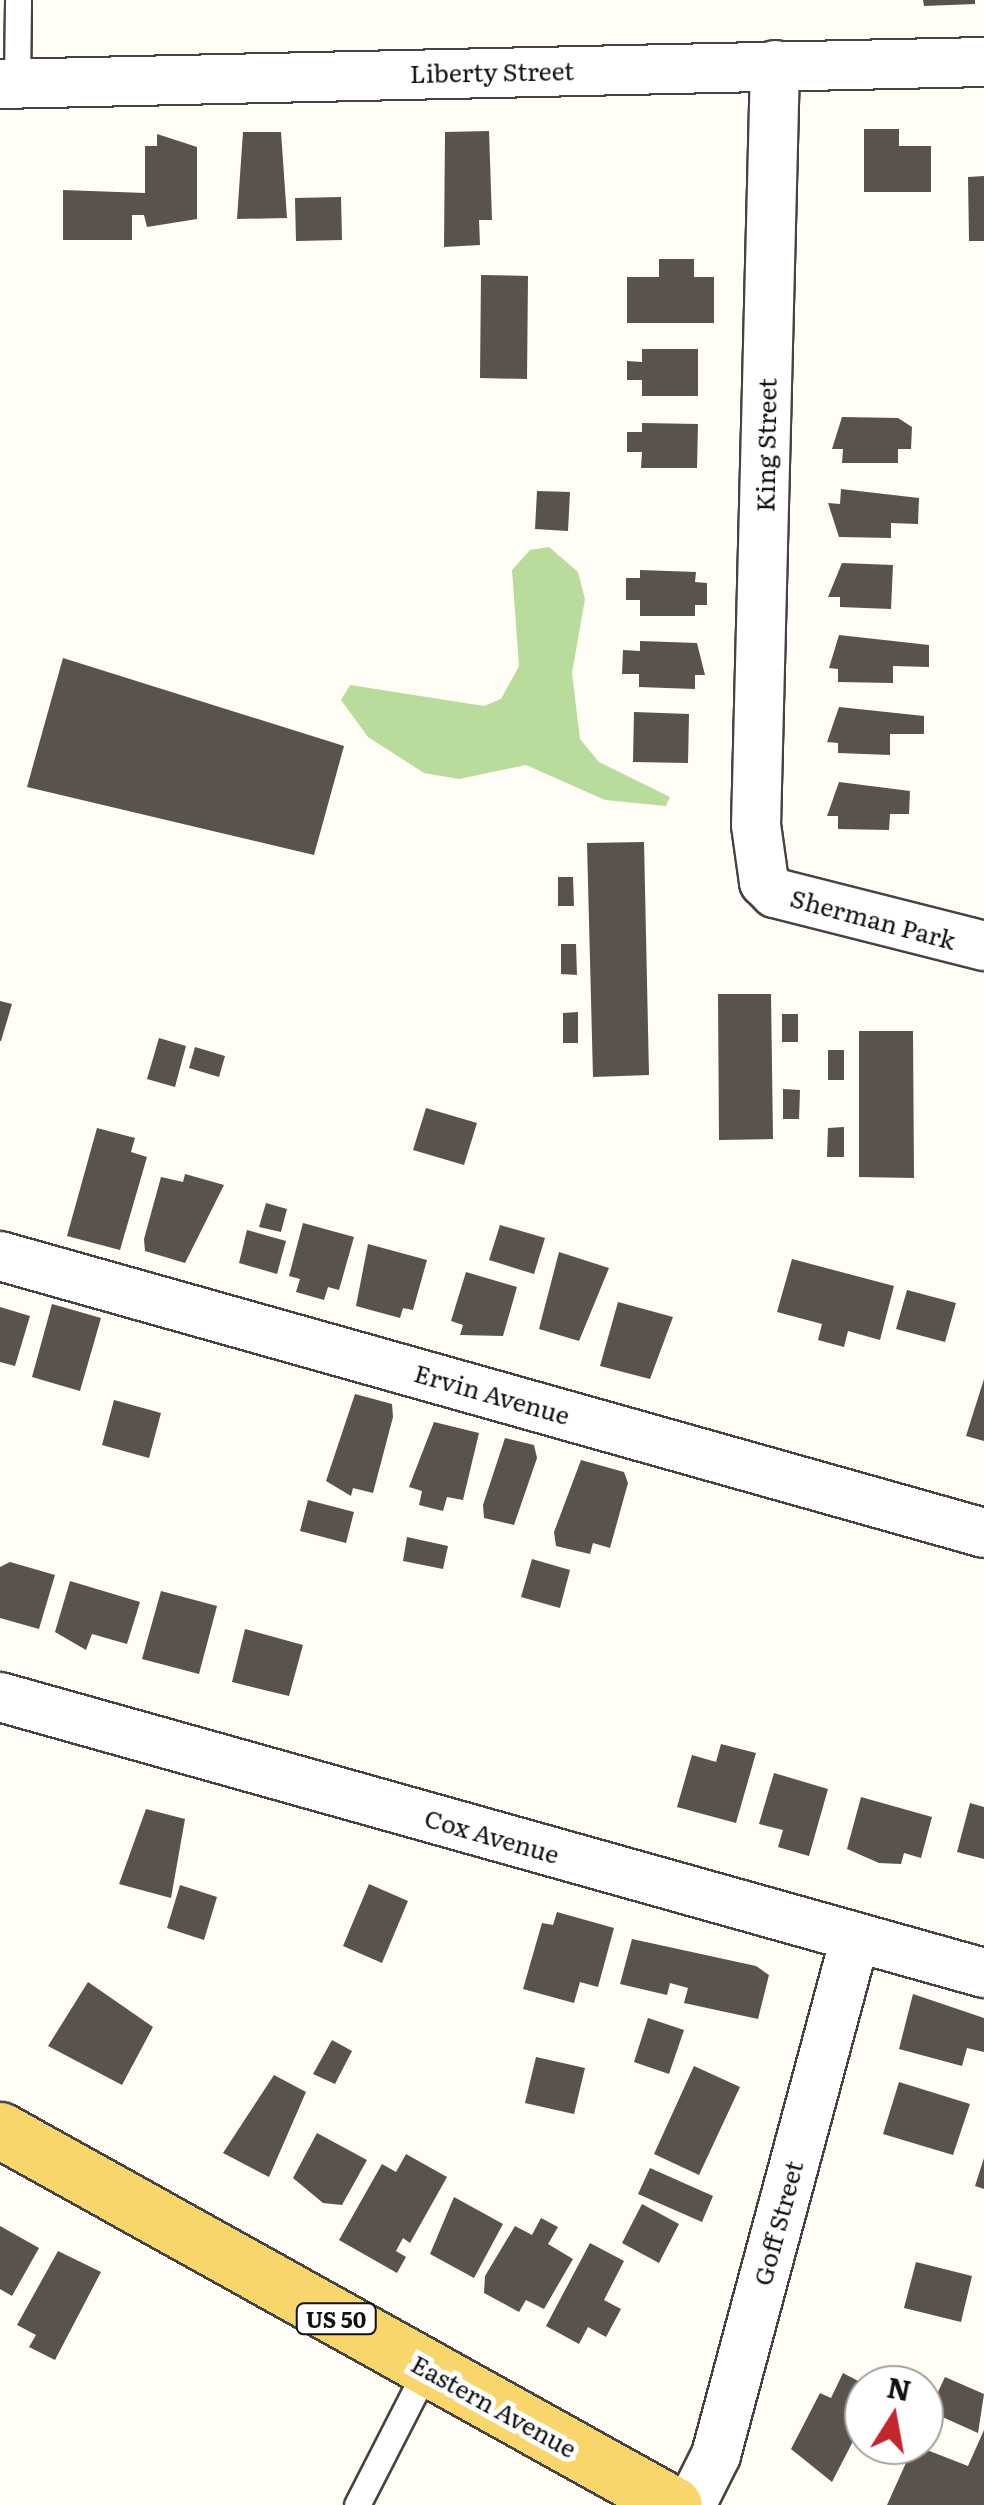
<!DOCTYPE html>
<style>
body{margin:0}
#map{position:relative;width:984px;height:2505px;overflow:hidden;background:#fffdf5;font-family:Literata,serif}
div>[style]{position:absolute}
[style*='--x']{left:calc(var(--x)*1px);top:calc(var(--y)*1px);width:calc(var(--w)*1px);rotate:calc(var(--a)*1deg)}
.forest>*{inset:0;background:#b9dc9c}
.building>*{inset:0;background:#5a524d}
.roads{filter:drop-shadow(2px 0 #444) drop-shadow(-2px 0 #444) drop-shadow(0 2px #444) drop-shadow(0 -2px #444)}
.service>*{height:25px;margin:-12.5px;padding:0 12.5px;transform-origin:12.5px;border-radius:12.5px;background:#fff}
.minor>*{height:48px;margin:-24px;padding:0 24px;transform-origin:24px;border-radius:24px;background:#fff}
.primary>*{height:55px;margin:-27.5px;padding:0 27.5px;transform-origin:27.5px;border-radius:27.5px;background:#f9d66b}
span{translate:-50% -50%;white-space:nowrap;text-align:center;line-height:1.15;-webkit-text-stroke:10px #fff;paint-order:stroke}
.shield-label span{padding:2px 8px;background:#fff;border:2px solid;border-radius:8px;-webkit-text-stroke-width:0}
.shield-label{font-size:22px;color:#111;font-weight:700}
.street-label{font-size:25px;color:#111}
.north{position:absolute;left:844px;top:2365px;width:100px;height:100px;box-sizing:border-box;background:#fff;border:2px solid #a0a0a0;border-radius:50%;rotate:11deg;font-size:28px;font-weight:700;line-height:40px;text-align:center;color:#111}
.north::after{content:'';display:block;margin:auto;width:35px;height:45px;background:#c4262e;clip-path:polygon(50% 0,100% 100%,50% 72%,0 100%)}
</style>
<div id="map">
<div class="forest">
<i style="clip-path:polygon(549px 547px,578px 572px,585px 599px,572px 673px,580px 739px,599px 762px,670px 797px,666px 806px,605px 800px,526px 765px,459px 779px,424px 773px,368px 737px,341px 700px,350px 685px,484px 706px,501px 699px,519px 666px,512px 570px,530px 550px)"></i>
</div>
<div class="building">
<i style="clip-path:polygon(923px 0,975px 0,975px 4px,924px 6px)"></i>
<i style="clip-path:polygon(864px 129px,899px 129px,899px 146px,931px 146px,931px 192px,864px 192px)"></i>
<i style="clip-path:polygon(489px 131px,492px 220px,479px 220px,480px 245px,444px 247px,445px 132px)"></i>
<i style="clip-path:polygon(243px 132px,281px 132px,287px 218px,237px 219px)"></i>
<i style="clip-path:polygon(157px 134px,197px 147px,197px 219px,147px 227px,144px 215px,132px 215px,132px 240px,63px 240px,63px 190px,145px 193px,145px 146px,157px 146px)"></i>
<i style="clip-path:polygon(984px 176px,984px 241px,969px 241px,968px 177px)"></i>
<i style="clip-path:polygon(341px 197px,342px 240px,296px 241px,295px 198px)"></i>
<i style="clip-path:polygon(659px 259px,694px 259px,694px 277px,714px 277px,714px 323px,627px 323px,627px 277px,659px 277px)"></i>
<i style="clip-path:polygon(481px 275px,528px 276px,527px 379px,480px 378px)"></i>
<i style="clip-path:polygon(642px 349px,698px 349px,698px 396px,642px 396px,642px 380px,627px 380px,627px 361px,642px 362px)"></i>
<i style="clip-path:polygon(842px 417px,898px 418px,912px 427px,911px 449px,898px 449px,898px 463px,842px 463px,843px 449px,832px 449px)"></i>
<i style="clip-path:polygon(642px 423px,698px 424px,697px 468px,641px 468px,642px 452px,627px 452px,627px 432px,642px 432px)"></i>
<i style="clip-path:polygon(841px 489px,919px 498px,918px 524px,891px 523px,891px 538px,839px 537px,828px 503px,840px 504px)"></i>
<i style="clip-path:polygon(537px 491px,570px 492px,568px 531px,535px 529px)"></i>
<i style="clip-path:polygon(842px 563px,893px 565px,891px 609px,840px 607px,840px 597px,828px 597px)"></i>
<i style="clip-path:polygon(640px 570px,696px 572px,695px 582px,707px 583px,707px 605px,695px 605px,695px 616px,640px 616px,640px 600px,626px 600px,626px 578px,640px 578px)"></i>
<i style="clip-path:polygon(839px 635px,929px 645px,929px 667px,893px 666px,893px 683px,838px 682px,838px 669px,829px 668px)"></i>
<i style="clip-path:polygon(640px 641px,697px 643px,705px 675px,695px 675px,695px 689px,639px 687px,639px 674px,622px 674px,623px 650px,640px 651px)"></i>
<i style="clip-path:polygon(63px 658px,344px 746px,314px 855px,27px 787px)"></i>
<i style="clip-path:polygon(839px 707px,924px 716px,924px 734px,890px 734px,890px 755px,838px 753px,838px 743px,827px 742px)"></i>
<i style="clip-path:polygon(634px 712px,689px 714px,688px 763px,633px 762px)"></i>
<i style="clip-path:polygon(839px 782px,910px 791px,909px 814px,890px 814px,889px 830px,838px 829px,838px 816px,827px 816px)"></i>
<i style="clip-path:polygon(644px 842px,649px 1075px,593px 1077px,587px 843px)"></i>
<i style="clip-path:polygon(558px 877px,573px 877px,574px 906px,558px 906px)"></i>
<i style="clip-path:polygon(561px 944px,576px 944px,577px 975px,561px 974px)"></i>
<i style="clip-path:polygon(718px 994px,771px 994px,773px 1139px,719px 1140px)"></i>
<i style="clip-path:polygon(0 1001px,12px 1004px,1px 1041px,0 1041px)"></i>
<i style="clip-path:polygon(578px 1012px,578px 1043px,563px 1043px,563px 1013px)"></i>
<i style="clip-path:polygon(782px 1014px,798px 1014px,798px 1042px,782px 1042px)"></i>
<i style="clip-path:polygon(859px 1031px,913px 1031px,914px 1178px,859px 1177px)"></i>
<i style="clip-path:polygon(159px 1038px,186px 1046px,175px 1087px,147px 1079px)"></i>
<i style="clip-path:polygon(195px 1047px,225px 1056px,219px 1077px,189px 1068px)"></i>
<i style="clip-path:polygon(828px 1050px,844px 1050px,844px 1080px,828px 1080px)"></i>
<i style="clip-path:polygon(783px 1089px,800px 1090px,799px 1119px,783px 1119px)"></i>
<i style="clip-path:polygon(426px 1108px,477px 1123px,464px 1165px,413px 1150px)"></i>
<i style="clip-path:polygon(844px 1127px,844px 1157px,827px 1157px,828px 1128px)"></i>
<i style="clip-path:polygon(97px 1128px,135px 1138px,131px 1152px,147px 1157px,120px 1250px,67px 1236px)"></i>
<i style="clip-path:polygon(185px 1174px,224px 1185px,185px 1263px,145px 1251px,144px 1239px,161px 1177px,183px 1182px)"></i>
<i style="clip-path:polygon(266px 1203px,287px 1209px,281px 1232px,259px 1227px)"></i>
<i style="clip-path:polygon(303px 1223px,354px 1237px,339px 1290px,328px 1287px,324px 1300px,296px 1292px,300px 1279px,289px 1276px)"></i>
<i style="clip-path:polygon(500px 1225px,545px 1238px,534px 1274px,489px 1260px)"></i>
<i style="clip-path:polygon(247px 1230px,286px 1241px,277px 1274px,239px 1263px)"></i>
<i style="clip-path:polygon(368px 1244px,427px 1260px,413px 1310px,403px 1308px,400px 1318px,356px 1306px)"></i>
<i style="clip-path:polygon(559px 1252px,609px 1268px,579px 1341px,539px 1329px)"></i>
<i style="clip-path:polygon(792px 1259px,894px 1286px,880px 1340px,848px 1331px,844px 1347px,818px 1340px,822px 1324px,777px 1312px)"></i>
<i style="clip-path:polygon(466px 1272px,517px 1287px,503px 1336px,460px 1335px,463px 1325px,451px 1321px)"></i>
<i style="clip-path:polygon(907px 1290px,956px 1303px,945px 1342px,896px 1329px)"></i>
<i style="clip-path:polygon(618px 1302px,673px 1317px,650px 1379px,600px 1366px)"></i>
<i style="clip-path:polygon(52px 1304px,101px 1318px,80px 1391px,32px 1377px)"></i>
<i style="clip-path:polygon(0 1307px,30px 1316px,15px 1366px,0 1362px)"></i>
<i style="clip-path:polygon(984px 1379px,984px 1441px,966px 1436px)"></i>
<i style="clip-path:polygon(355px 1394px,392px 1404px,393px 1417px,373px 1493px,353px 1488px,351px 1496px,326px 1481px)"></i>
<i style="clip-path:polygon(114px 1400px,161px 1413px,149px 1458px,102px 1445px)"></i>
<i style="clip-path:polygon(434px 1422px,479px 1433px,463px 1500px,447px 1497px,443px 1511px,419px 1505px,422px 1491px,409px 1487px)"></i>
<i style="clip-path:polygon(505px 1438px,534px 1445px,537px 1458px,514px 1525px,484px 1518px,483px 1505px)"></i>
<i style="clip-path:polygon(581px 1460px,624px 1472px,628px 1483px,610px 1548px,593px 1543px,590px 1554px,556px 1546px,554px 1532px)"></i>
<i style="clip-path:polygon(308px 1500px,354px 1512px,346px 1543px,300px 1531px)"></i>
<i style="clip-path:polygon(407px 1537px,448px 1546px,443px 1569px,403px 1561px)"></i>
<i style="clip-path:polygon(532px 1559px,570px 1570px,560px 1608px,521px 1597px)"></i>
<i style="clip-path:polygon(10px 1562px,55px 1575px,39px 1629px,0 1618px,0 1567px)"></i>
<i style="clip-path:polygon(70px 1581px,140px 1602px,127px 1644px,92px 1634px,86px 1650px,55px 1632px)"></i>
<i style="clip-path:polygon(161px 1591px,217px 1606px,199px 1674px,142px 1659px)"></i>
<i style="clip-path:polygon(245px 1629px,303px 1645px,289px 1696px,232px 1682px)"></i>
<i style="clip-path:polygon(721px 1744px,756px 1753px,736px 1823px,677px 1807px,692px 1755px,716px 1762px)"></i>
<i style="clip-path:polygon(774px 1773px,828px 1789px,809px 1856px,778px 1847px,783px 1830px,759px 1824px)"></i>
<i style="clip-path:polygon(861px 1797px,932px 1817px,921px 1858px,904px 1853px,901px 1864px,879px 1863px,847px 1849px)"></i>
<i style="clip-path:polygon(970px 1803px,984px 1807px,984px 1859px,957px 1852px)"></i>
<i style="clip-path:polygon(146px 1809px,185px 1819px,171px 1898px,119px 1884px)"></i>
<i style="clip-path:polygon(369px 1884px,408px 1901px,382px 1963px,343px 1946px)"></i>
<i style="clip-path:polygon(180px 1885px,217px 1897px,204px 1940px,167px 1928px)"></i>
<i style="clip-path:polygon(557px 1912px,614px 1928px,598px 1987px,580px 1982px,574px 2003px,523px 1989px,542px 1923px,553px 1925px)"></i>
<i style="clip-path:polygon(632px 1939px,756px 1966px,769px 1975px,758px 2019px,684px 2003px,688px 1988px,670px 1983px,667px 1995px,620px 1984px)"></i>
<i style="clip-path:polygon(88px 1982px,153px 2027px,122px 2085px,48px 2046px)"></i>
<i style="clip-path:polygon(913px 1994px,984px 2018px,984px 2052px,967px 2048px,962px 2066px,899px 2049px)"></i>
<i style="clip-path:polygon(648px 2018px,684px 2030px,669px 2074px,634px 2062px)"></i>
<i style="clip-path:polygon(332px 2040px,352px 2051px,335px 2084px,313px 2074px)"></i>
<i style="clip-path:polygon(536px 2057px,585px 2068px,574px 2114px,525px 2103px)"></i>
<i style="clip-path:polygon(694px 2066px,740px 2087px,699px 2175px,654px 2154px)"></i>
<i style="clip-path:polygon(274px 2075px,306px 2092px,269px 2177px,223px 2153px)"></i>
<i style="clip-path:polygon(899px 2082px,970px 2104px,953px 2155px,883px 2134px)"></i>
<i style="clip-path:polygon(317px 2133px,367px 2160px,342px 2205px,323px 2203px,293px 2178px)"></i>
<i style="clip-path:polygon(406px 2154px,447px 2177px,410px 2243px,403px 2238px,396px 2251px,406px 2257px,397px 2273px,339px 2240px,382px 2164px,396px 2172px)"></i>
<i style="clip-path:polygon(984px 2158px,984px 2189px,975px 2186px)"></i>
<i style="clip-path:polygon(650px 2168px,713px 2196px,702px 2222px,638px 2194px)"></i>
<i style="clip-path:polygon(454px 2197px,503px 2224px,474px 2278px,430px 2254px)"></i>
<i style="clip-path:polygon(642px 2204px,679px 2224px,659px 2263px,622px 2243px)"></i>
<i style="clip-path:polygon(541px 2218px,558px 2227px,548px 2244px,573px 2259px,544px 2309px,526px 2300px,519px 2312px,484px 2293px,485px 2276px,515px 2226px,532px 2235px)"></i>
<i style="clip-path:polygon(0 2226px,39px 2248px,12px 2296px,0 2289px)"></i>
<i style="clip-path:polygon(590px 2243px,624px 2261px,604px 2300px,621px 2309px,606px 2337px,588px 2327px,579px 2344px,546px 2326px)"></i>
<i style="clip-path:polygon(58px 2251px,101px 2272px,55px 2360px,29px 2347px,36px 2335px,17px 2325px)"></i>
<i style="clip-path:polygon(916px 2262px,972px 2276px,961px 2322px,904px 2308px)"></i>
<i style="clip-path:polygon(843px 2373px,864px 2384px,864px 2420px,832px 2482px,791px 2449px,820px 2393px,831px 2398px)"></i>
<i style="clip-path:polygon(945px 2377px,984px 2394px,978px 2433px,929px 2411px)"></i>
<i style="clip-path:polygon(984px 2430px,984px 2505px,887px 2505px,914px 2445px,968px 2466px)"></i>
</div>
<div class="roads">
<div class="service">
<i style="--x:17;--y:84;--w:84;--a:-89.3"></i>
<i style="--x:357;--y:2505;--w:152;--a:-62.9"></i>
</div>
<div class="minor">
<i style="--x:775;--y:65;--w:760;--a:91.43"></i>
<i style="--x:756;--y:825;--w:58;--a:82"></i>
<i style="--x:764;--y:882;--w:16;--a:45"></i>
<i style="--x:775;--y:893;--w:216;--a:14.2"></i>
<i style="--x:0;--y:84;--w:984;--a:-1.28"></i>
<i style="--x:0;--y:1256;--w:1022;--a:15.72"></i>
<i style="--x:0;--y:1697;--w:1022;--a:15.67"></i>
<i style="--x:691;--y:2505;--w:56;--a:-63.4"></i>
<i style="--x:716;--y:2455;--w:535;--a:-74.95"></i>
</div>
<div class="primary">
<i style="--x:0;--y:2130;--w:771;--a:29.09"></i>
</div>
</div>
<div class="shield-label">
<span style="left:336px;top:2319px">US 50</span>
</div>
<div class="street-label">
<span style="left:492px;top:72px;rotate:-1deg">Liberty Street</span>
<span style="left:766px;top:445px;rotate:-89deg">King Street</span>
<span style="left:873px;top:919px;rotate:15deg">Sherman Park</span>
<span style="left:492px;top:1394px;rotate:16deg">Ervin Avenue</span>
<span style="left:492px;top:1836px;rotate:16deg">Cox Avenue</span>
<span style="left:778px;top:2223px;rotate:-75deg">Goff Street</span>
<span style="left:494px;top:2406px;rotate:29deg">Eastern Avenue</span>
</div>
<div class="north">N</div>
</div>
